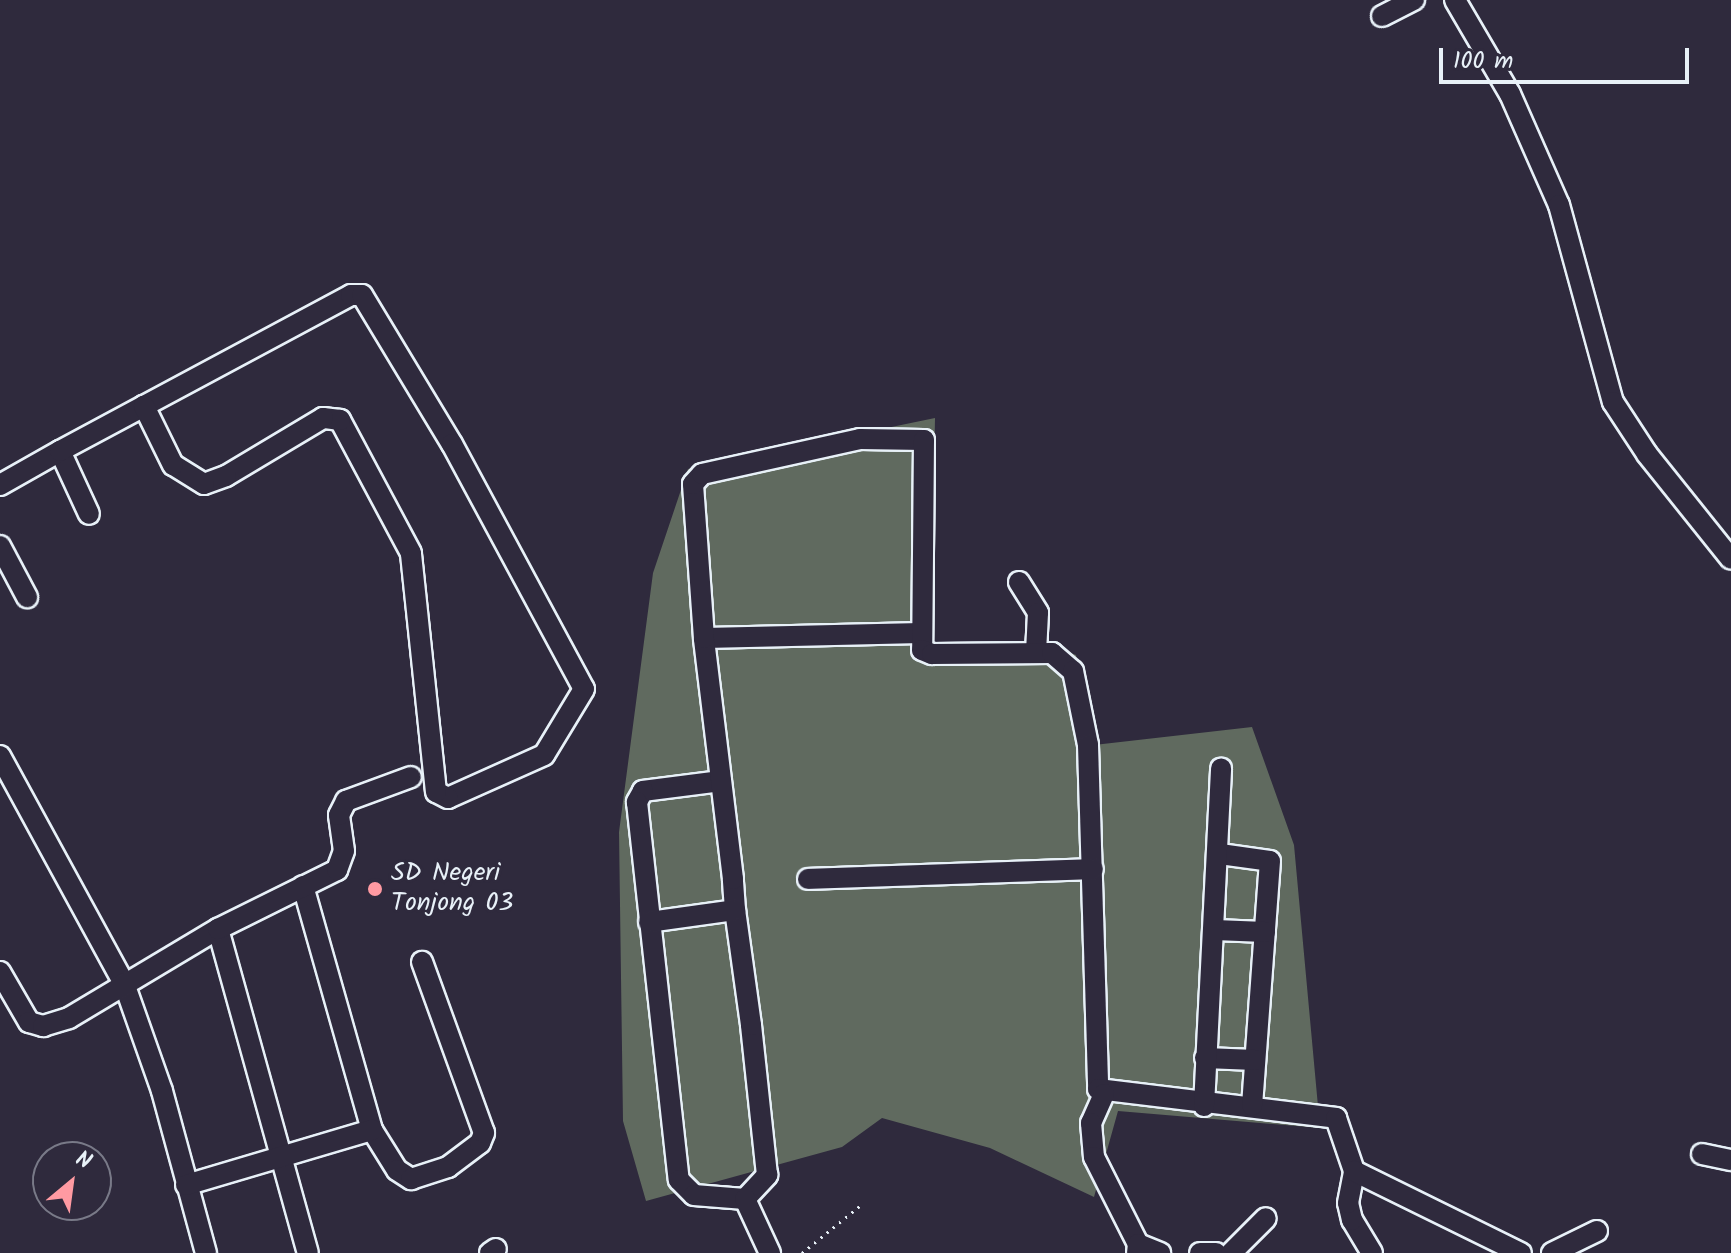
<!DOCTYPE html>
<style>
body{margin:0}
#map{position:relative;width:1731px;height:1253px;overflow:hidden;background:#2f2a3d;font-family:Kalam,sans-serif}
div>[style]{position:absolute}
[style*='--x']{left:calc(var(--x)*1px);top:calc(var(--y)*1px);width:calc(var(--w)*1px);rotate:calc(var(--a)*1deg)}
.green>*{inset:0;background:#606a5f}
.path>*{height:3px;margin-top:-1.5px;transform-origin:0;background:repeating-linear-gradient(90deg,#e8f1f8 0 2px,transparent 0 8px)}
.roads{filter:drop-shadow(2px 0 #e8f1f8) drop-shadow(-2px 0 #e8f1f8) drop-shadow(0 2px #e8f1f8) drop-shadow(0 -2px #e8f1f8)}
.minor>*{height:20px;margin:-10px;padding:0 10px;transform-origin:10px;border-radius:10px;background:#2f2a3d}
.dots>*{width:22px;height:22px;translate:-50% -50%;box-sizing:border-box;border:4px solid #2f2a3d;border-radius:50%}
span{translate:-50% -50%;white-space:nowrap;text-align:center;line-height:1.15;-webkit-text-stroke:6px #2f2a3d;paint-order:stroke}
.poi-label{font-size:26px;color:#e8f1f8}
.left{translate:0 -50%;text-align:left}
.north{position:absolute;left:32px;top:1141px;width:80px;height:80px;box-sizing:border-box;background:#2f2a3d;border:2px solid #797a88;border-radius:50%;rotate:29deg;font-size:22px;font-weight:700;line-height:32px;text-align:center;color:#e8f1f8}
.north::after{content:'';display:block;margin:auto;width:28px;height:36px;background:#ff9aa2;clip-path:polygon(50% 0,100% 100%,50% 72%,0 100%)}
.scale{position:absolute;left:1439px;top:48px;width:250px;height:36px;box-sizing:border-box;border:4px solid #e8f1f8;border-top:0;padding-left:10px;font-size:24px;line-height:28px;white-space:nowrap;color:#e8f1f8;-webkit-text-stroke:6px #2f2a3d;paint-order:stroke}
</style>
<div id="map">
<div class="green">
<i style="clip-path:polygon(935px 418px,931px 649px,1059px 649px,1076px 655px,1094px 745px,1252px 727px,1294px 845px,1320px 1128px,1118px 1111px,1094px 1197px,990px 1148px,882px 1118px,842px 1147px,646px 1201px,623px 1121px,619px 832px,653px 573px,688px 469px)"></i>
</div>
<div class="path">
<i style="--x:802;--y:1253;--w:77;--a:-39.2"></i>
</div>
<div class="roads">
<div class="minor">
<i style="--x:1455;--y:0;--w:109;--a:59.7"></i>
<i style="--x:1510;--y:94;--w:121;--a:66.2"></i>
<i style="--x:1559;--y:205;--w:204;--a:74.7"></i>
<i style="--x:1613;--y:402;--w:62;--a:56.8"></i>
<i style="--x:1647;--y:454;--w:134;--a:51.3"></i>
<i style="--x:1382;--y:16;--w:36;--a:-27"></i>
<i style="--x:60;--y:451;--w:69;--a:65.3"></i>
<i style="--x:0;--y:485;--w:69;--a:-29.5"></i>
<i style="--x:60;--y:451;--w:95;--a:-28.2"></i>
<i style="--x:144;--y:406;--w:235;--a:-28.2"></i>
<i style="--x:351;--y:295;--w:11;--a:0"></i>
<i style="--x:362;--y:295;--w:174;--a:58.9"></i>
<i style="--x:452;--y:444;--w:278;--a:61.7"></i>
<i style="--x:584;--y:689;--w:77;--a:121.2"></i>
<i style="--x:544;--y:755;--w:105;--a:155.9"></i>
<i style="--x:448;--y:798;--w:13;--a:-153"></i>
<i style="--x:436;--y:792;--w:240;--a:-96"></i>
<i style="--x:411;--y:553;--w:151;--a:-118.1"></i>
<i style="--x:340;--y:420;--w:17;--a:-173"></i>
<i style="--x:323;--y:418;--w:113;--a:149.1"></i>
<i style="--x:226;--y:476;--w:23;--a:160"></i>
<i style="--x:204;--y:484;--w:36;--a:-148"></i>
<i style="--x:173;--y:465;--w:66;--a:-116.2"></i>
<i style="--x:0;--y:546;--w:58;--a:62.1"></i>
<i style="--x:1019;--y:582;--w:36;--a:58"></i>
<i style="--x:1038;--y:613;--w:40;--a:92.9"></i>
<i style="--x:704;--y:638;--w:218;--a:-1.3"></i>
<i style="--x:0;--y:756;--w:259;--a:61.4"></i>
<i style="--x:124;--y:983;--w:114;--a:70.6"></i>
<i style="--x:162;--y:1091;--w:168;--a:74.8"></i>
<i style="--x:721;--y:781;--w:79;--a:172.7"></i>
<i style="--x:643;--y:791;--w:13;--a:119"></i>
<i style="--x:637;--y:802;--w:380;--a:83.7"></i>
<i style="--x:679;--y:1180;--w:21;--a:45"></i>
<i style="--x:694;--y:1195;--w:51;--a:4.5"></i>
<i style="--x:745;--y:1199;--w:33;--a:-47"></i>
<i style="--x:767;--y:1175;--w:151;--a:-96.1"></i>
<i style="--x:751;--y:1025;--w:116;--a:-97.9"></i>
<i style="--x:735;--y:910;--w:31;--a:-94"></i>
<i style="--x:733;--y:879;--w:243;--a:-96.9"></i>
<i style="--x:704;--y:638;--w:154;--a:-94.1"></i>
<i style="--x:693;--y:484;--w:13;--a:-48"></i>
<i style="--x:702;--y:474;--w:162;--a:-12.5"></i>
<i style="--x:860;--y:439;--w:64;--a:0.9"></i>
<i style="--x:924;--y:440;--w:210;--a:90.5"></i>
<i style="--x:922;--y:650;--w:11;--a:22"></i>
<i style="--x:932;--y:654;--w:120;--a:-0.5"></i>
<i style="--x:1052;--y:653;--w:28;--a:41"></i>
<i style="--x:1073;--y:671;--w:76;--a:78.5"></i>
<i style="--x:1088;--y:745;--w:344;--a:88.3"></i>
<i style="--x:1098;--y:1089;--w:240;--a:6.9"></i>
<i style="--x:1336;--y:1118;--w:56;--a:71.2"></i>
<i style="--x:1220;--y:854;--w:50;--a:8"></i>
<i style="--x:1270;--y:861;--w:245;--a:94.2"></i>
<i style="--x:808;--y:879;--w:285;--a:-2"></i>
<i style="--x:303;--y:886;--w:254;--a:74.2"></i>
<i style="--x:372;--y:1130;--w:47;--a:58"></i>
<i style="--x:397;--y:1170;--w:17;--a:33"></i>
<i style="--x:411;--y:1179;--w:39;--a:-18"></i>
<i style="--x:448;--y:1167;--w:40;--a:-37"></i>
<i style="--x:480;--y:1143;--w:11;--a:-68"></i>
<i style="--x:484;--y:1133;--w:182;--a:-109.9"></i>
<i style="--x:649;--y:922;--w:87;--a:-7.9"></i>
<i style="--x:218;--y:929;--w:336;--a:74.5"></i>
<i style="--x:1215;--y:930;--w:50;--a:2.3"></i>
<i style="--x:0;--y:972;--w:58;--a:59.9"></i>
<i style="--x:29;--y:1022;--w:15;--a:16"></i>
<i style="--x:43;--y:1026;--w:27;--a:-17"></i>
<i style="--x:69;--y:1018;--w:174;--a:-30.9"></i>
<i style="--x:218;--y:929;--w:133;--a:-26.4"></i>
<i style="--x:337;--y:870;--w:20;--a:-70"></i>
<i style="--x:344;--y:851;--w:36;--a:-98"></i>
<i style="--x:339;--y:815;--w:16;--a:-63"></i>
<i style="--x:346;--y:801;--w:69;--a:-20.3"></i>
<i style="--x:1205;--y:1058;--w:50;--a:2.3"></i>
<i style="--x:1104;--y:1094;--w:32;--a:114"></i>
<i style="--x:1091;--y:1123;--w:34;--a:85"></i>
<i style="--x:1094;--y:1157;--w:97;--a:63.2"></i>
<i style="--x:1138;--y:1244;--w:9;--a:96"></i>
<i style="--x:1204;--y:1106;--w:338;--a:-87.1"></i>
<i style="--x:1702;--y:1154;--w:30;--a:12"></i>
<i style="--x:186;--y:1185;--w:194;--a:-16.5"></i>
<i style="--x:745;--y:1199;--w:60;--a:65.2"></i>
<i style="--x:1138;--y:1244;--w:24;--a:22"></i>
<i style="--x:490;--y:1253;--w:7;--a:-34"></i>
<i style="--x:1200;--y:1253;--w:16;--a:0"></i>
<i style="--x:1231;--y:1253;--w:49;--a:-45"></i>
<i style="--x:1372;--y:1253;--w:39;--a:-121"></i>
<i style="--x:1352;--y:1220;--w:17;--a:-103"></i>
<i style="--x:1348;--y:1203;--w:33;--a:-79"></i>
<i style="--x:1354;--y:1171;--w:186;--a:26.2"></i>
<i style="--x:1552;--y:1253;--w:50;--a:-26.1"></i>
</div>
</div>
<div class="dots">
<i style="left:375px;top:889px;background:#ff9aa2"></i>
</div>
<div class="poi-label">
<span class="left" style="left:391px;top:889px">SD Negeri<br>Tonjong 03</span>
</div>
<div class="north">N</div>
<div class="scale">100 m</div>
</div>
